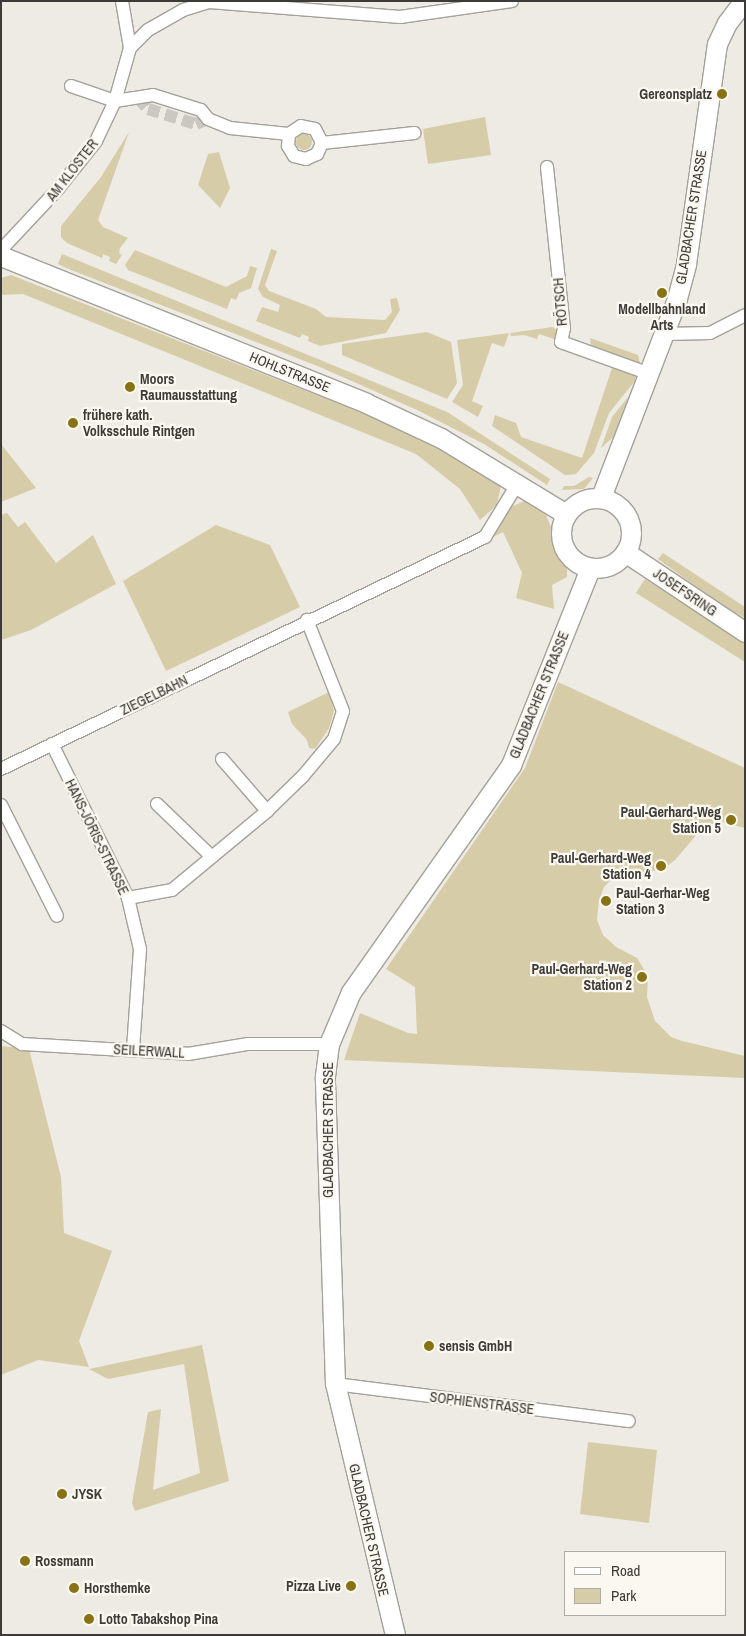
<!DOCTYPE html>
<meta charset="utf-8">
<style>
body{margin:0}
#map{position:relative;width:746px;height:1636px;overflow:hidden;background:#edebe3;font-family:"Archivo Narrow",sans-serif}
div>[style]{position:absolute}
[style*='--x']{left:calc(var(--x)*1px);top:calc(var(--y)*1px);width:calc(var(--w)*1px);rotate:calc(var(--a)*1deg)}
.green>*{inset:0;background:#d6cca8}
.round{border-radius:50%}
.street-tunnel>*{height:12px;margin-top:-6px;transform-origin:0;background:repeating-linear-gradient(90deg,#cac8c1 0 12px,transparent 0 18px)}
.roads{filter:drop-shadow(1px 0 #a3a199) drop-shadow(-1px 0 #a3a199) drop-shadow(0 1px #a3a199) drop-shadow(0 -1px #a3a199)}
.street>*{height:12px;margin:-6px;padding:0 6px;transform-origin:6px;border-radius:6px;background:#fff}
.secondary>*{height:19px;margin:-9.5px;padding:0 9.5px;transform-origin:9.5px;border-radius:9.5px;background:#fff}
.secondary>.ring{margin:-9.5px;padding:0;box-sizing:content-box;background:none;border:19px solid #fff;border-radius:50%}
.dots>*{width:14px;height:14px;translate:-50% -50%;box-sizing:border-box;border:2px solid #faf8f0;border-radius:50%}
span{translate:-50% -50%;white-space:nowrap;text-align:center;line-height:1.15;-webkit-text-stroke:4.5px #faf8f0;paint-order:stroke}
.poi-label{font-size:14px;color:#3c3b38;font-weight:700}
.right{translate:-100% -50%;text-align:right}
.left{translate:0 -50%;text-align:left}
.street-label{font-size:14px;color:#3c3b38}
.frame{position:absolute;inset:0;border:2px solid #3c3b38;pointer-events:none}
.legend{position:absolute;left:564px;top:1551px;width:162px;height:65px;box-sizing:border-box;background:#faf8f0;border:1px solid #aeaca6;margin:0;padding:6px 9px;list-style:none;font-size:15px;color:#3c3b38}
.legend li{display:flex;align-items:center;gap:10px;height:25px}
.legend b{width:25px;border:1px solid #aeaca6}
</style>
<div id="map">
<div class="green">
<i style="clip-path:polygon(485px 117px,491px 155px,428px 164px,423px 129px)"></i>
<i style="clip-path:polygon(129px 132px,98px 220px,103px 227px,128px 238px,120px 248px,119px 253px,122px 255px,116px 264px,109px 261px,110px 257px,103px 254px,102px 258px,67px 243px,61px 237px,61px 226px,101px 177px)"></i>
<i class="round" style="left:296px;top:134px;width:16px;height:16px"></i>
<i style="clip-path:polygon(219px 152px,230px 188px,220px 208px,198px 185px,208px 154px)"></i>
<i style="clip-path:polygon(271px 249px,277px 251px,265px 285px,269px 291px,316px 309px,326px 317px,385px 320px,392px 312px,390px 299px,397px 298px,400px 310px,386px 333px,320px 346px,308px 341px,309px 337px,302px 334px,300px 338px,256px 321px,262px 307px,278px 312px,280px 305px,263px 297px,258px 289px)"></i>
<i style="clip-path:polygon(135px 250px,226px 287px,247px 276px,250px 266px,257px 268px,251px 288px,239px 293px,236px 300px,231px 298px,227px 309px,128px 270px,125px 265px)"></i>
<i style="clip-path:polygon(62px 254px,447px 412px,550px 479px,547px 485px,484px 444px,417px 410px,320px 367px,66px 268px,58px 264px)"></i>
<i style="clip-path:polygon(11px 275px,365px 414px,472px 465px,501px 485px,497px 505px,480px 520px,460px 489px,416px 454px,23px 294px,1px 295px,1px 278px)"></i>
<i style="clip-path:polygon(553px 327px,560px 333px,554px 339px,539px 334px,537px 339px,524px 335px,511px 336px,510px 333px)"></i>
<i style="clip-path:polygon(427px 332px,451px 342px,457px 383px,447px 399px,342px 355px,342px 344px)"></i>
<i style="clip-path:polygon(509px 333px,504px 347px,492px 343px,472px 401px,483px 406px,478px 417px,452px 402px,463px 385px,457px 340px)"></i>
<i style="clip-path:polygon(590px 338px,638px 355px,640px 363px,591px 346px)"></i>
<i style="clip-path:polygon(612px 368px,636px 376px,635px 381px,609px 413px,594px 453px,576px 474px,565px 475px,492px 426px,495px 415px,516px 423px,521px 437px,582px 458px)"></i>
<i style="clip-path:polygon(633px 391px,619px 432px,601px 448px,612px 417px)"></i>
<i style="clip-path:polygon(1px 444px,36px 488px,1px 502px)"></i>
<i style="clip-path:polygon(589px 477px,593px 478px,584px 489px,562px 490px,564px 486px,574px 486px)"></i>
<i style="clip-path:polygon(527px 500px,546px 515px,567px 567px,567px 577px,552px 585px,554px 609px,516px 598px,522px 573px,503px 532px,493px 537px,491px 533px,506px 509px)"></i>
<i style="clip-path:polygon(7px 513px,18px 527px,25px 522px,56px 563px,93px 535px,116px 584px,31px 630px,1px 640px,1px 515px)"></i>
<i style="clip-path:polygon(216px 525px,270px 545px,300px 607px,166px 671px,123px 581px)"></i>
<i style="clip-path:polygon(663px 553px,745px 607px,745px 618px,727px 609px,658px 559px)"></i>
<i style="clip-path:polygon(645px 579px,745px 641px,745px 662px,636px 593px)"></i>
<i style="clip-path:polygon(558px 682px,745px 768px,745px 828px,721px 822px,704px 826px,675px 860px,662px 870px,629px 873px,612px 879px,604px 887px,599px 900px,597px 920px,603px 935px,616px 947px,637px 958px,648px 976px,647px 997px,655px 1021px,671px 1037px,682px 1041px,745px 1056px,745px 1078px,344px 1060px,360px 1013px,408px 1033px,417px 1034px,415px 987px,386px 969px,525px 768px)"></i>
<i style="clip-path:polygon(329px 692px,334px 711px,329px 728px,315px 749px,309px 748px,307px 740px,292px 724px,288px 712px)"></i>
<i style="clip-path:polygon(1px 1046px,29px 1049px,61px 1177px,64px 1233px,112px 1251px,79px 1341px,89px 1367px,38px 1360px,1px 1375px)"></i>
<i style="clip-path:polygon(202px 1345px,229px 1481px,135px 1511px,132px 1503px,148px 1412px,161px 1409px,153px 1490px,200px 1473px,184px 1364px,108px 1379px,89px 1369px)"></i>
<i style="clip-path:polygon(588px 1442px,657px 1450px,649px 1523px,580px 1514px)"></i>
</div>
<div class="street-tunnel">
<i style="--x:138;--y:98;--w:15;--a:48"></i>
<i style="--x:148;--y:109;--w:50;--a:17.4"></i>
<i style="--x:196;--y:124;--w:13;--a:-23"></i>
</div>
<div class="roads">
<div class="street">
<i style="--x:130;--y:48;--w:25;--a:-45"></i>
<i style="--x:148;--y:30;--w:40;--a:-29.7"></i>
<i style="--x:183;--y:10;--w:27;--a:-17"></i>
<i style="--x:209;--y:2;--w:192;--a:4.5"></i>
<i style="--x:400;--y:17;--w:113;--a:-8.1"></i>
<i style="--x:71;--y:86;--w:46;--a:18.8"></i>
<i style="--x:115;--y:101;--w:38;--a:-9"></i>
<i style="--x:153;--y:95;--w:50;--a:17.4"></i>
<i style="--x:201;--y:110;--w:11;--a:52"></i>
<i style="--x:208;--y:119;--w:24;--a:22"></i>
<i style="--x:230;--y:128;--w:59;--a:5.8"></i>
<i style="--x:289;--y:134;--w:14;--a:-34"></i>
<i style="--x:301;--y:126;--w:14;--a:12"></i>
<i style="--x:315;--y:129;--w:16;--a:63"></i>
<i style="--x:322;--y:143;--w:12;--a:114"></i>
<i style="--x:317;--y:154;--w:12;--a:156"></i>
<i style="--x:306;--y:159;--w:12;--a:-166"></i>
<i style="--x:294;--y:156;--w:12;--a:-121"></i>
<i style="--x:288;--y:146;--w:12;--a:-85"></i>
<i style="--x:322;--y:143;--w:93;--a:-6.2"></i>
<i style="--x:547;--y:167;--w:162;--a:84"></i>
<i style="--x:564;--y:328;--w:14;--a:102"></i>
<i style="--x:561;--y:342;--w:95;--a:19.8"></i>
<i style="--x:1;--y:250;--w:83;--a:-46.9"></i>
<i style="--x:58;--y:189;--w:61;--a:-51.6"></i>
<i style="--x:96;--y:141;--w:44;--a:-64.6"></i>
<i style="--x:115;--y:101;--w:55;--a:-74.2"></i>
<i style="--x:130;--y:48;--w:48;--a:-99.7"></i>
<i style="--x:665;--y:334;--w:45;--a:-1.3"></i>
<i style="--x:710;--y:333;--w:39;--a:-27"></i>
<i style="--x:52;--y:744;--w:172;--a:63.7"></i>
<i style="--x:128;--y:898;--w:52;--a:76.8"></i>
<i style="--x:140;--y:949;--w:101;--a:94"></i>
<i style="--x:222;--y:759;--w:69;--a:49.1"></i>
<i style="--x:1;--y:769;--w:537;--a:-25.61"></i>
<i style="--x:485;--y:537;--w:63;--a:-58.6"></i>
<i style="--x:157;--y:804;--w:76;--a:43.9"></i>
<i style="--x:1;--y:805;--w:124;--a:63.2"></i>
<i style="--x:128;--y:898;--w:45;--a:-10.3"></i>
<i style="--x:172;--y:890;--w:124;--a:-39.7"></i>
<i style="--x:267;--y:811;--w:50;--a:-44.2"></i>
<i style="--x:303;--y:776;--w:48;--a:-50"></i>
<i style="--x:334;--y:739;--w:29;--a:-72"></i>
<i style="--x:343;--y:711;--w:98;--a:-111.6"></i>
<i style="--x:1;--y:1031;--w:25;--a:32"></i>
<i style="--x:22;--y:1044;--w:166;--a:3.4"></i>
<i style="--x:188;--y:1054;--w:61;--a:-9.5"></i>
<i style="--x:248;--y:1044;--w:81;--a:0"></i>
<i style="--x:335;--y:1384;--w:296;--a:7.2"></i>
</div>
<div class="secondary">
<i style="--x:1;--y:256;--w:393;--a:21.9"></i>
<i style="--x:366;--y:403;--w:83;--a:25"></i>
<i style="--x:441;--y:438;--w:146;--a:31.3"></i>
<i style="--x:601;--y:497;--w:209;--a:-69"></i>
<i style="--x:676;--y:302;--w:39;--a:-75"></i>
<i style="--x:686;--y:264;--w:222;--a:-82"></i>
<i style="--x:717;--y:44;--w:23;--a:-65"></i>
<i style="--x:727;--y:23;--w:20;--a:-53"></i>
<i style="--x:739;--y:7;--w:6;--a:9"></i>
<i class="ring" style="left:561px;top:498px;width:51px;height:51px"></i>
<i style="--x:625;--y:552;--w:144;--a:33.7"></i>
<i style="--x:395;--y:1635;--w:258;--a:-103.4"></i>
<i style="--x:335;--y:1384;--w:308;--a:-91.9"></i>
<i style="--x:325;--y:1076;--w:32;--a:-83"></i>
<i style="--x:329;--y:1044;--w:56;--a:-67.1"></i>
<i style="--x:351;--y:992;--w:278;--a:-54.8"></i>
<i style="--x:511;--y:765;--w:212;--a:-68.1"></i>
</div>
</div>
<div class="dots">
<i style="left:722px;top:94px;background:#887214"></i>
<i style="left:662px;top:293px;background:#887214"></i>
<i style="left:130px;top:387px;background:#887214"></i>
<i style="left:73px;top:423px;background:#887214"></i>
<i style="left:731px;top:820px;background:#887214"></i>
<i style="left:661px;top:866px;background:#887214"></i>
<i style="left:606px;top:901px;background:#887214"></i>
<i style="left:642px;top:977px;background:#887214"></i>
<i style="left:429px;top:1346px;background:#887214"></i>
<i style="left:62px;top:1494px;background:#887214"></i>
<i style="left:25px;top:1561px;background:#887214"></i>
<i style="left:351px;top:1586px;background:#887214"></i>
<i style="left:74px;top:1588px;background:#887214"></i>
<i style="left:89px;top:1619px;background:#887214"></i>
</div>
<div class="poi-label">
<span class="right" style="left:712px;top:94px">Gereonsplatz</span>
<span style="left:662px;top:317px">Modellbahnland<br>Arts</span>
<span class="left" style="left:140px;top:387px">Moors<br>Raumausstattung</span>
<span class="left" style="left:83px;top:423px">frühere kath.<br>Volksschule Rintgen</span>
<span class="right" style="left:721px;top:820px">Paul-Gerhard-Weg<br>Station 5</span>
<span class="right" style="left:651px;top:866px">Paul-Gerhard-Weg<br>Station 4</span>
<span class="left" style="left:616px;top:901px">Paul-Gerhar-Weg<br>Station 3</span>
<span class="right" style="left:632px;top:977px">Paul-Gerhard-Weg<br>Station 2</span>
<span class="left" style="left:439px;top:1346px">sensis GmbH</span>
<span class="left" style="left:72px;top:1494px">JYSK</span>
<span class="left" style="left:35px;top:1561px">Rossmann</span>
<span class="right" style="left:341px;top:1586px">Pizza Live</span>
<span class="left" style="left:84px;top:1588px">Horsthemke</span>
<span class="left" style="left:99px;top:1619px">Lotto Tabakshop Pina</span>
</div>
<div class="street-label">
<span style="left:72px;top:170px;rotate:-52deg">AM KLOSTER</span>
<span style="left:691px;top:217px;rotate:-81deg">GLADBACHER STRASSE</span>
<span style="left:560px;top:302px;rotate:-95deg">RÖTSCH</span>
<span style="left:290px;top:372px;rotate:22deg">HOHLSTRASSE</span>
<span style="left:685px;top:592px;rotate:34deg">JOSEFSRING</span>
<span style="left:154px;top:695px;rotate:-26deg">ZIEGELBAHN</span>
<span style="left:539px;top:695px;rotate:-68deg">GLADBACHER STRASSE</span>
<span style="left:97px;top:837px;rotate:64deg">HANS-JÖRIS-STRASSE</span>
<span style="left:149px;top:1051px;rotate:3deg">SEILERWALL</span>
<span style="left:328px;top:1130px;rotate:-90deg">GLADBACHER STRASSE</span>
<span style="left:482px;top:1403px;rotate:7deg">SOPHIENSTRASSE</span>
<span style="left:369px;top:1530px;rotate:77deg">GLADBACHER STRASSE</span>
</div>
<div class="frame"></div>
<ul class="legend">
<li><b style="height:6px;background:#fff"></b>Road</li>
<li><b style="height:14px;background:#d6cca8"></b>Park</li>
</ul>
</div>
